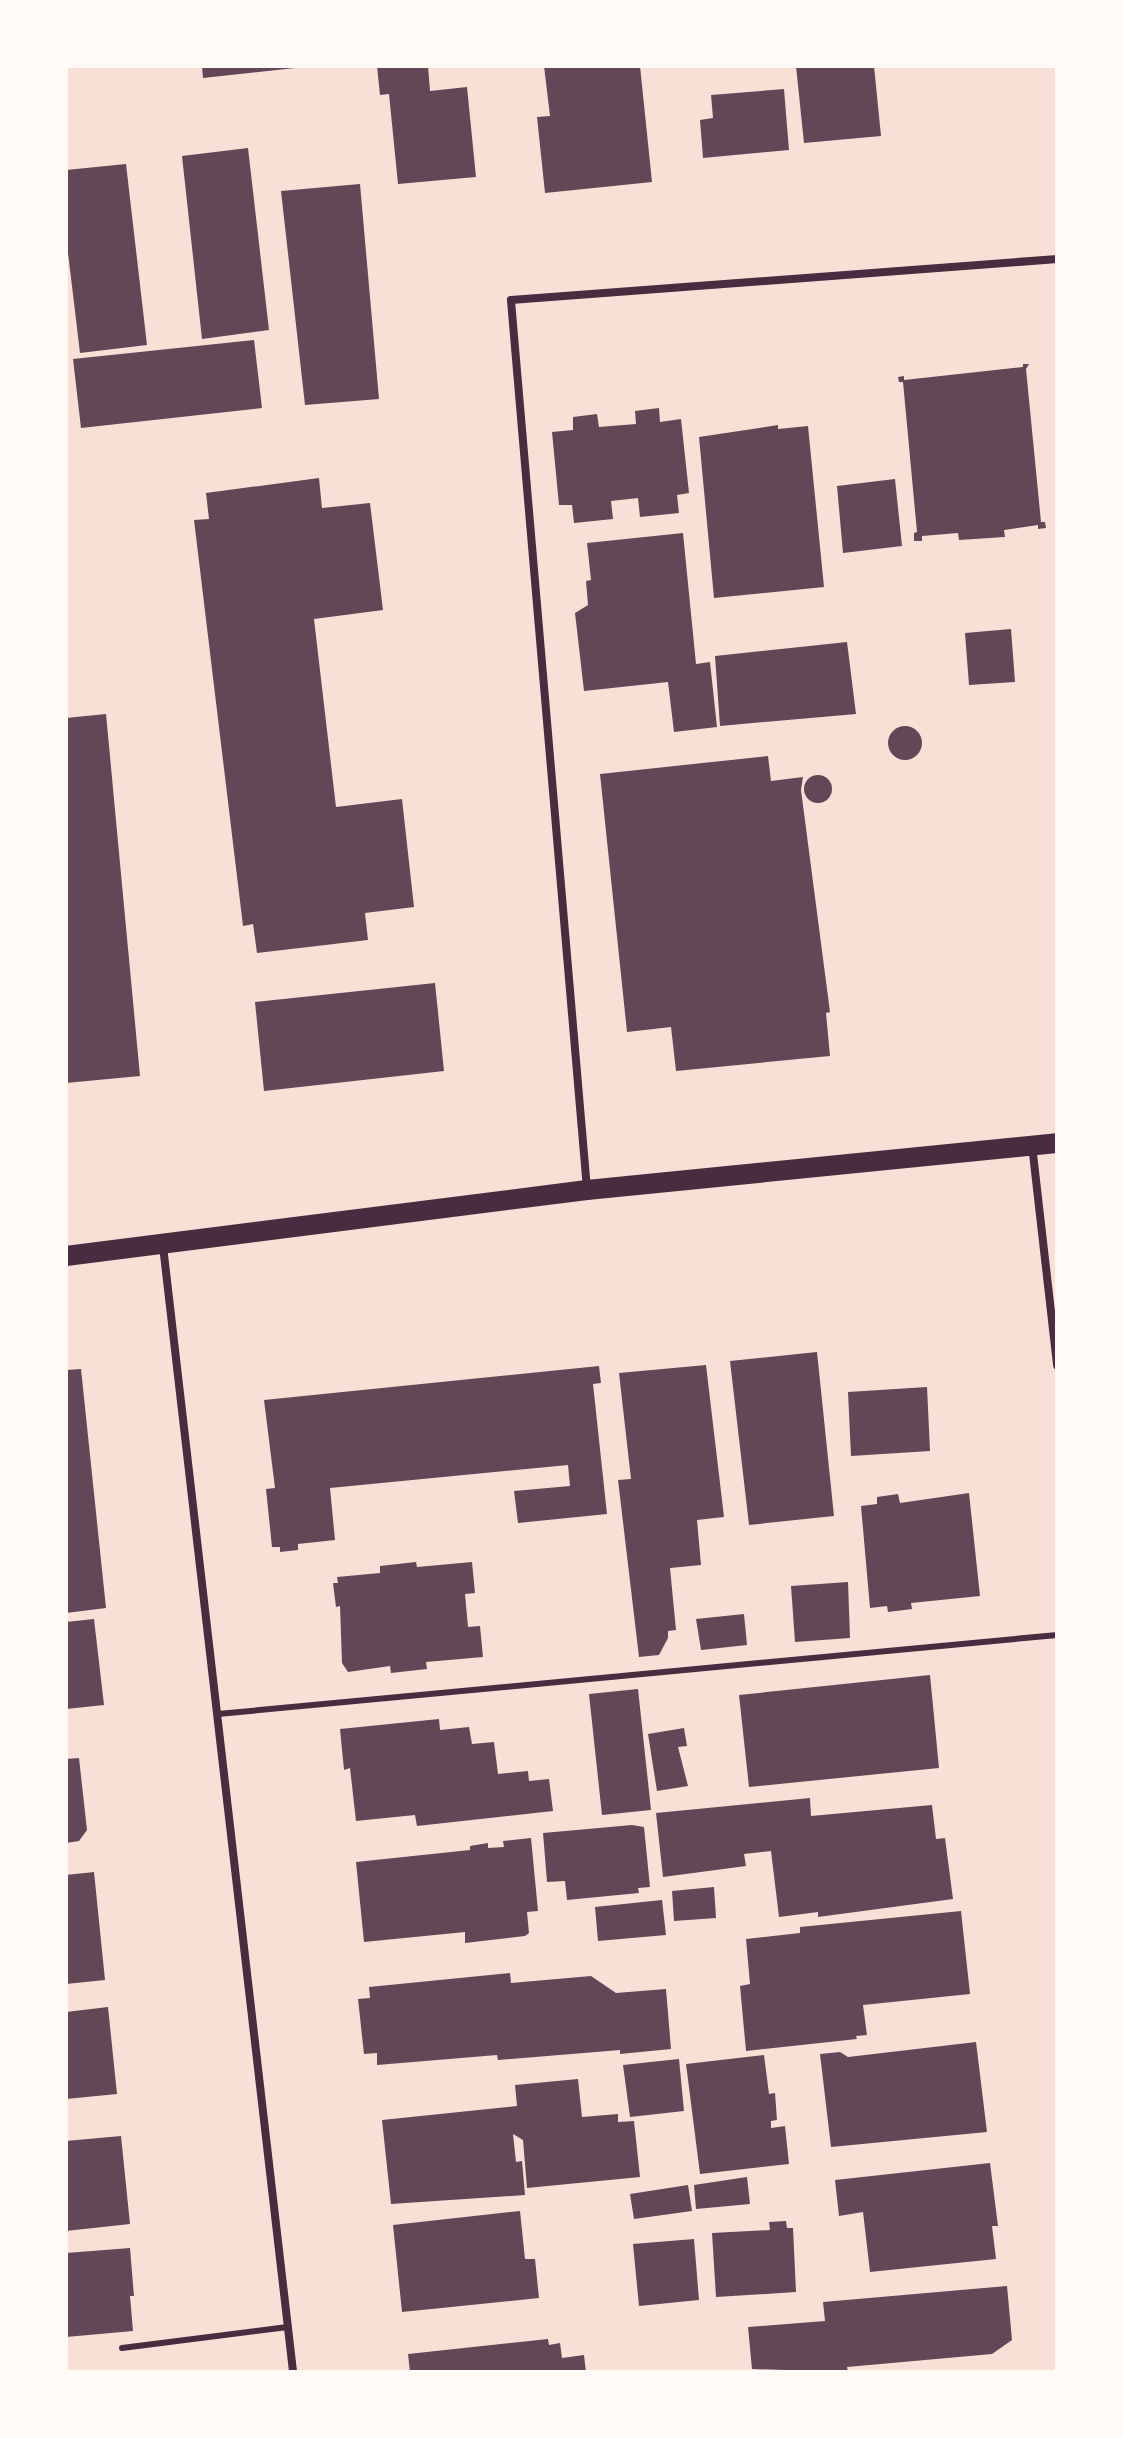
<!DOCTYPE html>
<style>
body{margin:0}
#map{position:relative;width:1123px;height:2438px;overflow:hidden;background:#f7e1d7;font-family:Overpass,sans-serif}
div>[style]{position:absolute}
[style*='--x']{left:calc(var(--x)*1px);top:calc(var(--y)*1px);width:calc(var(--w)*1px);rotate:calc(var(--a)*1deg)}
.building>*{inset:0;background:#644757}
.round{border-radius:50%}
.service>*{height:6px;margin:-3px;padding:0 3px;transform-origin:3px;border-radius:3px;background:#4a2c40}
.minor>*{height:8px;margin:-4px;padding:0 4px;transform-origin:4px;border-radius:4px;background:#4a2c40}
.primary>*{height:20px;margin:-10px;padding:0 10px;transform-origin:10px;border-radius:10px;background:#4a2c40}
span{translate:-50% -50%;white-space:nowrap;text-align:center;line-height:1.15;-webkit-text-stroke:6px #fffaf5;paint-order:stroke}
.frame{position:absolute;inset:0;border:68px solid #fffaf5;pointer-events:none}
</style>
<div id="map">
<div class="building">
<i style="clip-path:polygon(202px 66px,295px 66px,295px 68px,203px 78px)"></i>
<i style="clip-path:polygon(377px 66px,428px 66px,430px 91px,467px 87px,476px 177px,398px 184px,389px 94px,380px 95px)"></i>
<i style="clip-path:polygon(544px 66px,640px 66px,652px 182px,545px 193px,537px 117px,550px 116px)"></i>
<i style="clip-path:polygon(796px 66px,874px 66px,881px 136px,804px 143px)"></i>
<i style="clip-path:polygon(784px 89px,789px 150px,703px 158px,700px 120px,713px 118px,711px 95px)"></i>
<i style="clip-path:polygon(248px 148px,269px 330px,202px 339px,182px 156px)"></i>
<i style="clip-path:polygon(126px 164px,147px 345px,80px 353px,66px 236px,66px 170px)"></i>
<i style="clip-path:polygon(360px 184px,379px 399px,305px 405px,281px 191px)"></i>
<i style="clip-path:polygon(254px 340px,262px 408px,81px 428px,73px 359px)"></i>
<i style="clip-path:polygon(1023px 364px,1029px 364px,1026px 369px,1041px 522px,1045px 522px,1046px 528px,1038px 529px,1038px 525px,1004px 530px,1005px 537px,959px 540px,958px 533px,922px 536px,922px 541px,914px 541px,914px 533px,917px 532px,903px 382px,899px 382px,898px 377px,904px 376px,904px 380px,1023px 367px)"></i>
<i style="clip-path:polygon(659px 408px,660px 422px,681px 419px,689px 493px,677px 495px,679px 513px,640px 517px,638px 498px,611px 501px,613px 519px,574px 523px,572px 505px,559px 505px,552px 432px,573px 430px,573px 417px,597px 414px,599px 427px,636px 424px,635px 411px)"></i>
<i style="clip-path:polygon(778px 425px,778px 429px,808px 426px,824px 587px,714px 598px,699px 437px)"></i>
<i style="clip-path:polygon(319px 478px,322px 508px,370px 503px,383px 610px,314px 619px,336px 807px,402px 799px,414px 907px,365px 913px,368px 940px,257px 953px,253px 924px,243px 926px,194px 520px,209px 519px,206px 493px)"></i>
<i style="clip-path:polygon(895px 479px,902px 546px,843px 553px,837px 486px)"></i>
<i style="clip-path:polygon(683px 533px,696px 664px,710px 662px,717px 727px,674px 732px,668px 682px,584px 691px,575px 613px,588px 605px,586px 581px,591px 580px,587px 543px)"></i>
<i style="clip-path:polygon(1011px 629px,1015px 682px,969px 685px,965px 633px)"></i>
<i style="clip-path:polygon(847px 642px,856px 714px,720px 726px,715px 656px)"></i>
<i style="clip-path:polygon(106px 714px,140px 1076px,66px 1083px,66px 718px)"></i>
<i class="round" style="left:888px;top:726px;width:34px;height:34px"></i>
<i style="clip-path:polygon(768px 756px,771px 781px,803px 777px,801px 790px,830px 1012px,826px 1013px,830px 1056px,676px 1071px,671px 1027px,627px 1032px,600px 774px)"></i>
<i class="round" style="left:804px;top:775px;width:28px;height:28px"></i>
<i style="clip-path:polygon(435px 983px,444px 1071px,264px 1091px,255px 1002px)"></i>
<i style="clip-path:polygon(817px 1352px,834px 1516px,749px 1525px,730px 1361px)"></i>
<i style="clip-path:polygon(706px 1365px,724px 1517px,697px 1520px,701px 1565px,670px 1568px,676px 1630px,668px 1631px,668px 1638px,659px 1655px,639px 1657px,618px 1480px,631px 1479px,619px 1373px)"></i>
<i style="clip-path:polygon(599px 1366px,601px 1383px,593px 1384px,607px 1514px,518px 1523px,514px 1491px,570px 1486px,568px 1465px,330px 1488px,335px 1540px,298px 1544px,298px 1550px,280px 1552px,280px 1547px,272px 1547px,266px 1489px,275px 1488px,264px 1400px)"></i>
<i style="clip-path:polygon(81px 1369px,106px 1608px,66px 1613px,66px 1370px)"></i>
<i style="clip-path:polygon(927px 1387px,930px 1451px,851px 1456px,848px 1392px)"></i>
<i style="clip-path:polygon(969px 1493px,980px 1596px,911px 1603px,912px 1609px,888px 1612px,887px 1606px,870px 1608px,861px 1506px,877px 1504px,877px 1497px,898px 1494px,900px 1503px)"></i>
<i style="clip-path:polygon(416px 1562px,417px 1567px,472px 1562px,475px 1593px,465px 1594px,468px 1627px,480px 1626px,483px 1657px,426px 1662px,427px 1669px,391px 1673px,390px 1666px,348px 1672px,342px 1663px,340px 1606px,336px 1607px,333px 1583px,338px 1583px,337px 1577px,380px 1573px,380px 1566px)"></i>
<i style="clip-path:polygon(848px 1582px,850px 1638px,795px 1642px,791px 1586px)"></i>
<i style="clip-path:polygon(744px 1614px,747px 1645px,701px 1650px,696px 1619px)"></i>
<i style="clip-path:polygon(94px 1619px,104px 1705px,66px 1709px,66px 1622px)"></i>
<i style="clip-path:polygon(930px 1675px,939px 1768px,749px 1787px,739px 1695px)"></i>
<i style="clip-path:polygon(638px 1689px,651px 1810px,602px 1815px,589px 1694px)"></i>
<i style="clip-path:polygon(439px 1719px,440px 1730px,469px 1727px,472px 1744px,494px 1742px,498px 1774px,528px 1771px,529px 1781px,549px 1779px,553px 1811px,417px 1826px,415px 1815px,356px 1821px,350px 1768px,344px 1770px,340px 1729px)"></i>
<i style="clip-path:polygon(684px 1728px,687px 1746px,678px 1747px,688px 1786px,657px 1791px,648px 1734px)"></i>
<i style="clip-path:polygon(79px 1758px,87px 1830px,79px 1841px,66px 1843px,66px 1759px)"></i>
<i style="clip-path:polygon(810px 1798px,811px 1816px,932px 1805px,936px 1839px,945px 1838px,953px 1899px,818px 1917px,818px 1912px,779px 1917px,771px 1851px,744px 1854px,746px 1866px,663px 1877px,656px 1813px)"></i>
<i style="clip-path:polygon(632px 1825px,644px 1827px,650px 1887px,638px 1888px,639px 1893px,567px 1900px,565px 1881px,547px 1882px,543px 1833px)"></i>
<i style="clip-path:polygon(531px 1838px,538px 1911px,527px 1912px,529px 1933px,525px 1936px,465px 1943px,465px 1932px,364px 1942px,356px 1862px,470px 1850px,470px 1846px,488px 1843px,488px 1848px,504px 1847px,503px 1841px)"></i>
<i style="clip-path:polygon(94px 1872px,105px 1980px,66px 1984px,66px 1875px)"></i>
<i style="clip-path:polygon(714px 1887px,716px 1918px,674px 1921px,672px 1891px)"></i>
<i style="clip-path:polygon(662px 1900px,666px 1935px,598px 1941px,595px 1907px)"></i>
<i style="clip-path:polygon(961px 1911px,970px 1994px,863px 2005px,867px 2035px,856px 2036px,857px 2039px,746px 2051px,740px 1986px,750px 1984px,746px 1939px,800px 1933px,800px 1927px)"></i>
<i style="clip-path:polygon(510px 1973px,511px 1983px,591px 1976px,616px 1993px,666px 1989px,671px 2049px,620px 2054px,620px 2050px,498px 2060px,497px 2055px,377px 2065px,377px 2053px,364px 2054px,358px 1999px,370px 1998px,369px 1987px)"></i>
<i style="clip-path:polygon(108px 2007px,117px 2094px,66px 2099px,66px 2012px)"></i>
<i style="clip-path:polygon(976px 2042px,987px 2132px,831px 2147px,820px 2054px,840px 2052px,848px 2057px)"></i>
<i style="clip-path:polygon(764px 2055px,769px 2094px,775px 2093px,777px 2120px,771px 2121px,771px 2128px,785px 2126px,789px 2164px,700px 2174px,686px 2064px)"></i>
<i style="clip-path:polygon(679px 2059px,684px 2111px,630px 2117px,623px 2065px)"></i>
<i style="clip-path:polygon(578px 2079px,582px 2117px,618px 2114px,618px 2122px,634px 2121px,640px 2177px,527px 2188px,523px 2140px,513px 2134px,516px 2162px,522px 2161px,525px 2195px,391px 2204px,382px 2120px,517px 2106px,515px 2085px)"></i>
<i style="clip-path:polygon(121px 2136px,130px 2224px,66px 2231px,66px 2141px)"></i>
<i style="clip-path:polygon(990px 2163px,998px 2226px,992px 2226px,996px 2259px,870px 2272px,863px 2212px,839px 2216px,835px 2180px)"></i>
<i style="clip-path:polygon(747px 2177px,750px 2204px,696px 2209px,694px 2185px)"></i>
<i style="clip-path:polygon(688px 2185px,692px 2211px,634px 2219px,630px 2194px)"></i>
<i style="clip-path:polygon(520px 2211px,525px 2259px,535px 2259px,539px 2298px,402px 2312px,393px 2225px)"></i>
<i style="clip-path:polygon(786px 2221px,787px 2228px,793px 2228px,796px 2292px,716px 2297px,712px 2233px,770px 2230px,769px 2222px)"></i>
<i style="clip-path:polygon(694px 2239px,699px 2300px,639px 2306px,633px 2244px)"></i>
<i style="clip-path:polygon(130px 2248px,134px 2296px,130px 2296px,133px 2331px,66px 2337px,66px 2253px)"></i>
<i style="clip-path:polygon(1007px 2286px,1012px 2340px,992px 2354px,847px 2367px,848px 2372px,752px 2369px,748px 2327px,825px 2321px,823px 2302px)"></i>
<i style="clip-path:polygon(548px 2339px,549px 2345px,560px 2343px,562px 2358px,584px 2355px,586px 2372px,410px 2372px,408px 2354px)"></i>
</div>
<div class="service">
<i style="--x:218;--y:1714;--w:843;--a:-5.38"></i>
<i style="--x:122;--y:2348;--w:167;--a:-7.2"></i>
</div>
<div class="minor">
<i style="--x:1032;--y:1145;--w:222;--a:83.5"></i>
<i style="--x:587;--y:1189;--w:892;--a:-94.89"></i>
<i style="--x:511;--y:300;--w:548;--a:-4.29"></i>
<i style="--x:163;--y:1246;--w:1133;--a:83.41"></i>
</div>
<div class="primary">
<i style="--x:66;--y:1256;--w:525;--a:-7.22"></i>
<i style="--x:587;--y:1190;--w:472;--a:-5.7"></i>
</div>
<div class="frame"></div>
</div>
